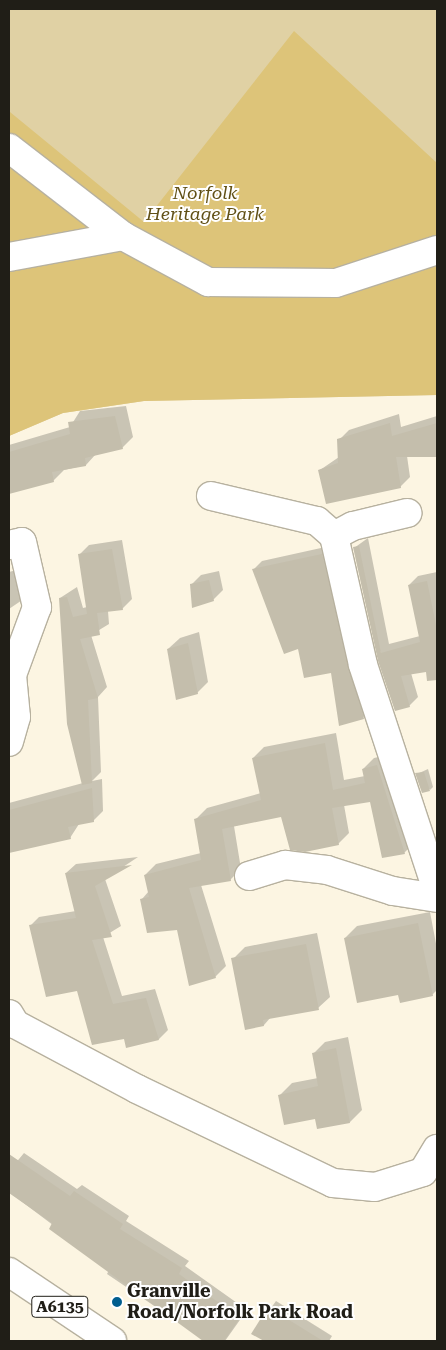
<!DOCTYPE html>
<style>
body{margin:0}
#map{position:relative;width:446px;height:1350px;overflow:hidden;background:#fcf5e2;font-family:"Roboto Serif",serif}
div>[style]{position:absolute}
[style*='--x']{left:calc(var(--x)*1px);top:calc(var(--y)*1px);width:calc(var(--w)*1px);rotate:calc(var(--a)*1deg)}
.green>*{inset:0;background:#e0d1a4}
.forest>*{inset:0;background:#ddc479}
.shadow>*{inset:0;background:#0003}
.building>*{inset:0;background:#c4beac}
.roads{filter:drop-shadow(1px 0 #b7b19f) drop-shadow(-1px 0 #b7b19f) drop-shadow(0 1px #b7b19f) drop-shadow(0 -1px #b7b19f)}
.minor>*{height:28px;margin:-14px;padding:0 14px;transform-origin:14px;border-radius:14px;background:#fff}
.major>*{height:28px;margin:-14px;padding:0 14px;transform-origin:14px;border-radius:14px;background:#fff}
.dots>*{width:14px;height:14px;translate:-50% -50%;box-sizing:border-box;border:2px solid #fff;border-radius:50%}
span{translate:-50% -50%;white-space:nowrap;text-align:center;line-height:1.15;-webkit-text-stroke:4px #fff;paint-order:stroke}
.shield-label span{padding:1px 4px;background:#fff;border:1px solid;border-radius:4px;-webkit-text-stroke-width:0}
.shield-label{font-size:16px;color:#201e17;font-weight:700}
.park-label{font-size:18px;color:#615016;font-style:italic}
.poi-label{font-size:18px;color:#201e17;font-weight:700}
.left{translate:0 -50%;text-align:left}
.frame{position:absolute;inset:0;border:10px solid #201e17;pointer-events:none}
</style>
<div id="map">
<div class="green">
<i style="clip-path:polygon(9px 9px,437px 9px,437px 395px,144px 401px,63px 413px,9px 436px)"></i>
</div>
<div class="forest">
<i style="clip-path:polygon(294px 31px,437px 163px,437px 395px,144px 401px,63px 413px,9px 436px,9px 105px,10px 112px,144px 222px)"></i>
</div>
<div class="shadow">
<i style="clip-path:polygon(126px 406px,133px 437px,122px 448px,96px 454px,86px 465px,64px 470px,53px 481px,9px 492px,9px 445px,70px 427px,80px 411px)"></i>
<i style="clip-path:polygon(399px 414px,401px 427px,437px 416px,437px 456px,407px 456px,410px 477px,400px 487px,320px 470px,339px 457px,339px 440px,349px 430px)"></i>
<i style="clip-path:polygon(368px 538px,389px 644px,420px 636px,409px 585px,418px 576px,437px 572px,437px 669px,411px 673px,418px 697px,409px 706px,395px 710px,354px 548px)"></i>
<i style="clip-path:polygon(122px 540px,132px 599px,122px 609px,108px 611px,109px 624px,91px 635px,107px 687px,98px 697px,101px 772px,92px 781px,102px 779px,103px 811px,93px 821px,79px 824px,70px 838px,9px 852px,9px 803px,83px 783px,60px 598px,77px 587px,83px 608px,87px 607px,79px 555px,89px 545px)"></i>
<i style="clip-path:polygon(330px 546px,372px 710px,364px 718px,332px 672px,299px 647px,254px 569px,262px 561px)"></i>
<i style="clip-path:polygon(24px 568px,31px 594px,9px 609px,9px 572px)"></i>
<i style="clip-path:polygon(219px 571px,223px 590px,213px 600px,191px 585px,201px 575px)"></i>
<i style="clip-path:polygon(199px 632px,208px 682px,197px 693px,168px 649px,180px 638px)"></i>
<i style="clip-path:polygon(336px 733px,344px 780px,365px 776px,363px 769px,374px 758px,388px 755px,415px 842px,404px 853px,371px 801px,344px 805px,349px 833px,338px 844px,282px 815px,234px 826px,241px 869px,230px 880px,201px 885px,226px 966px,215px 977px,178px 928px,142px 899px,149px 891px,145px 875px,156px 864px,201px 853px,196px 819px,207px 808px,261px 793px,253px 758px,264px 747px)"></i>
<i style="clip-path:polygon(428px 769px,433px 787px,430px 790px,417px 774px)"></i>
<i style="clip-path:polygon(138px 857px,105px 879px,121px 926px,103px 937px,122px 996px,155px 989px,168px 1030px,159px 1039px,127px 1047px,125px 1038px,78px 989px,30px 926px,39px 917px,76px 911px,66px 873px,76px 864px)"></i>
<i style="clip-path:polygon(430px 912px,437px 949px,437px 990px,432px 995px,399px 994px,345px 938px,357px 926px)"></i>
<i style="clip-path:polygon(317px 933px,330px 997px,318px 1008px,271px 1017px,264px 1025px,246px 1028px,233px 959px,245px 947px)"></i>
<i style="clip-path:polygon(348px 1037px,362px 1110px,350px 1122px,318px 1128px,316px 1118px,280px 1095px,292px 1083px,318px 1078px,313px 1054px,325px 1042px)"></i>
<i style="clip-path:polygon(24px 1153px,77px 1189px,82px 1185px,129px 1216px,126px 1221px,189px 1261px,185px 1266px,247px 1310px,225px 1341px,206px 1341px,107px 1274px,110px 1268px,9px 1192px,9px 1171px)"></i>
<i style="clip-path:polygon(276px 1301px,332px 1336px,329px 1341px,266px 1341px,253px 1333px)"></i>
</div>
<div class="building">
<i style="clip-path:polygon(115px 416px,123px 449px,85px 458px,86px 466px,52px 472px,54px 482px,9px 494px,9px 452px,70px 434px,68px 422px)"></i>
<i style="clip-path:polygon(390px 423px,392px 436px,437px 423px,437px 457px,396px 457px,401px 488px,326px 504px,318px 470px,338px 463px,337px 439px)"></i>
<i style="clip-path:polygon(359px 546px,381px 653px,420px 642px,408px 585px,427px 581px,437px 630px,437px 680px,427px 681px,426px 672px,401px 676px,410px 707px,395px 711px,378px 661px,353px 547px)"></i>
<i style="clip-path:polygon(112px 549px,123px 610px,97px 613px,100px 635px,80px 639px,98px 698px,88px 700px,92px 783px,82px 785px,67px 724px,59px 598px,67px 597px,73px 617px,87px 614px,78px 554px)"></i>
<i style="clip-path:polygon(322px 554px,364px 719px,339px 726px,331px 673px,304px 678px,298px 649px,284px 654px,252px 569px)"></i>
<i style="clip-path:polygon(209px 580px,214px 601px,192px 608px,190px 584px)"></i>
<i style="clip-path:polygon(188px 643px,198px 694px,176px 700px,167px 649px)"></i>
<i style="clip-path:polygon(325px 743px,333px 790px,365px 783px,362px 769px,377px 765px,405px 854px,382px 858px,370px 802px,332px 808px,339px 845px,305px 852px,290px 850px,281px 817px,222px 829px,231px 881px,189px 888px,216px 978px,189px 986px,177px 930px,147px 933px,140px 899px,149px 897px,144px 875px,201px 860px,194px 819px,261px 800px,252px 758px)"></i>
<i style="clip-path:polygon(424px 772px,430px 791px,422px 793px,415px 773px)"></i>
<i style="clip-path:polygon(92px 788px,94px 822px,68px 827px,71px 839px,9px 853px,9px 810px)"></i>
<i style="clip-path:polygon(132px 865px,95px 886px,112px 937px,92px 940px,113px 1004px,146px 998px,159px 1040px,126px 1048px,124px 1039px,92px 1045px,77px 991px,46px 997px,29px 925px,76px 918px,65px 873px)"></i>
<i style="clip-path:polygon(418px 923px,433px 996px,400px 1003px,398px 995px,357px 1003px,344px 938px)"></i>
<i style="clip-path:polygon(306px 944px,319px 1010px,263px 1020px,264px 1026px,245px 1030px,231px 958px)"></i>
<i style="clip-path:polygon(336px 1048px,350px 1123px,317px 1129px,315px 1119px,284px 1125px,278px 1095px,318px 1086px,312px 1053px)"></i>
<i style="clip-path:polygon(9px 1154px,70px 1196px,74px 1191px,123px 1224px,120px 1229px,182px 1268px,179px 1274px,240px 1318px,224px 1341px,203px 1341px,49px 1229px,52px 1223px,9px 1193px)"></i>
<i style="clip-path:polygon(268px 1307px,323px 1341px,264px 1341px,251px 1334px)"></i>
</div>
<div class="roads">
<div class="minor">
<i style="--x:9;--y:148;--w:144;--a:37.7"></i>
<i style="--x:123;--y:236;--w:97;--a:28.4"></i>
<i style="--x:208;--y:282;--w:128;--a:0.4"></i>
<i style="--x:336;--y:283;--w:106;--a:-18.1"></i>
<i style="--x:9;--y:257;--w:116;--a:-10.4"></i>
<i style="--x:211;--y:496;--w:109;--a:13.3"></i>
<i style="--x:317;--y:521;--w:23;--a:41"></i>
<i style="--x:334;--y:536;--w:132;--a:77.3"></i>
<i style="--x:363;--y:665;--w:237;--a:71.8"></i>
<i style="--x:334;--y:536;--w:21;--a:-28"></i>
<i style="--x:353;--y:526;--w:56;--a:-13.5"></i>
<i style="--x:9;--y:545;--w:13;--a:-13"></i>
<i style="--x:22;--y:542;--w:67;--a:77"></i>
<i style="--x:37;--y:607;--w:72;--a:110.2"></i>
<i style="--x:12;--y:675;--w:42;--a:84.6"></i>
<i style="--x:16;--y:717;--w:26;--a:106"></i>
<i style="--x:249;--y:876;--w:38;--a:-17"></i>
<i style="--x:285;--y:865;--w:42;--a:6.8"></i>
<i style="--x:327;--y:870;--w:69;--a:17.7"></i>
<i style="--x:393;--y:891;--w:45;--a:9"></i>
<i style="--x:9;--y:1014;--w:12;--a:59"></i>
<i style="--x:15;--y:1024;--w:138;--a:28"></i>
<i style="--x:137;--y:1089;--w:217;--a:25.6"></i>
<i style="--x:333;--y:1183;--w:42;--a:5.4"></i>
<i style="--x:375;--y:1187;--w:50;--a:-17.4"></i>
<i style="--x:423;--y:1172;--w:27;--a:-59"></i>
</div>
<div class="major">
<i style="--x:9;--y:1272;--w:124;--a:33.8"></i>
</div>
</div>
<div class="dots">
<i style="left:117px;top:1302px;background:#015e8f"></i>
</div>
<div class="shield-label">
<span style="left:60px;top:1307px">A6135</span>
</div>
<div class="park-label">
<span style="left:205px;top:204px">Norfolk<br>Heritage Park</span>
</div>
<div class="poi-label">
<span class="left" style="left:127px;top:1302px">Granville<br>Road/Norfolk Park Road</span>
</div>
<div class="frame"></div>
</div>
